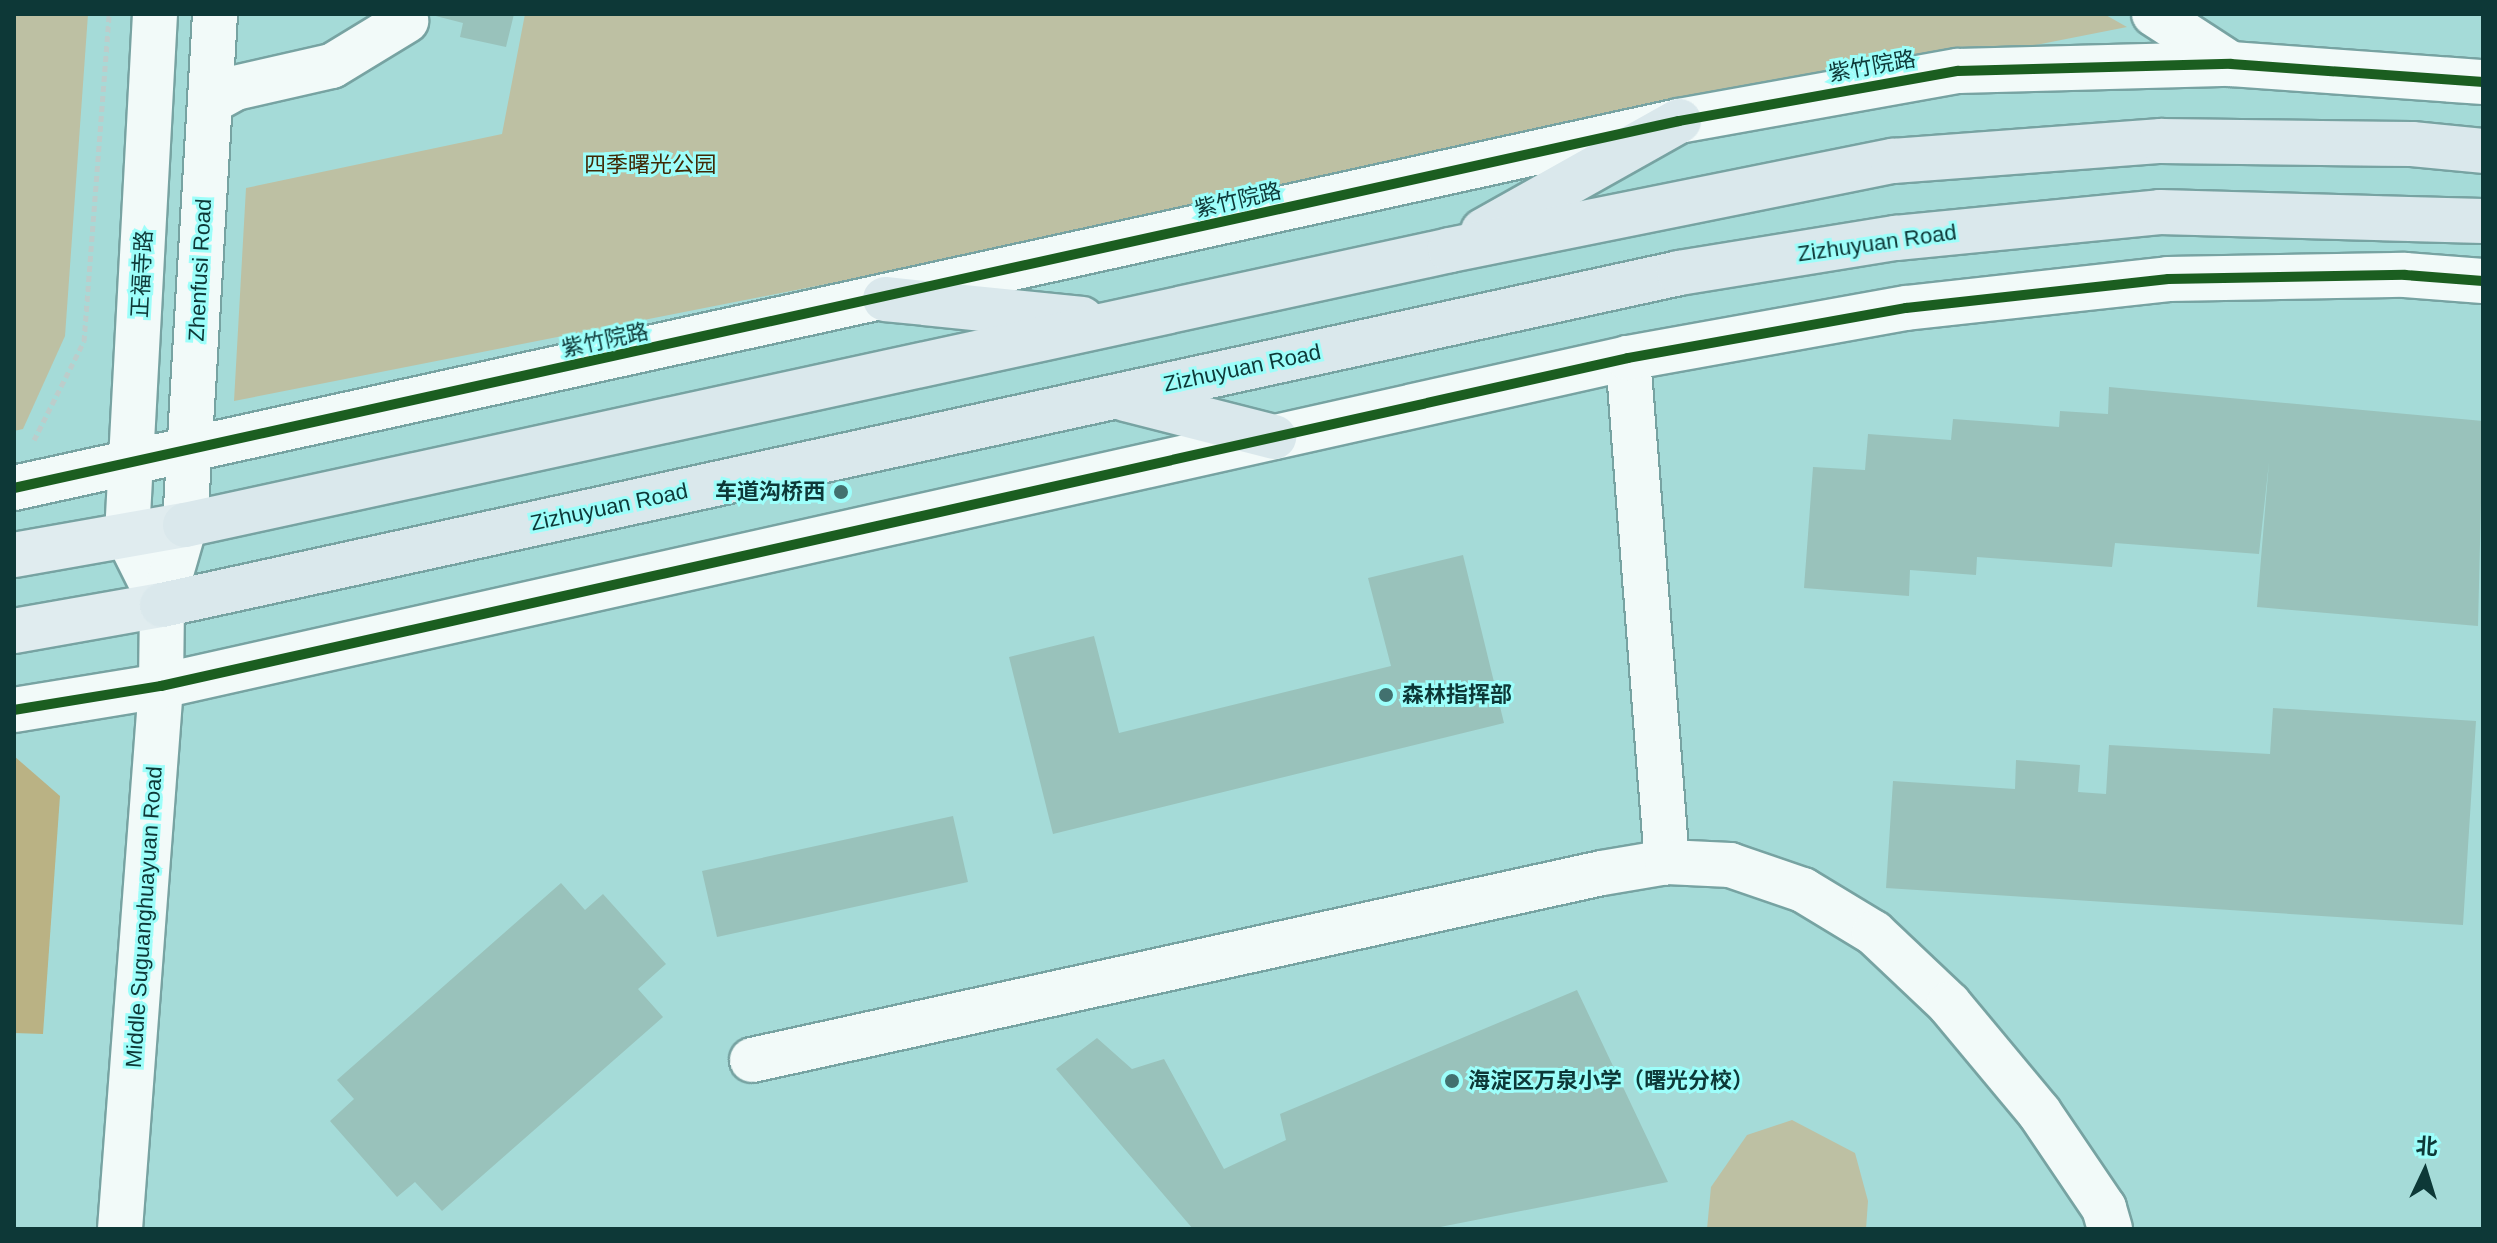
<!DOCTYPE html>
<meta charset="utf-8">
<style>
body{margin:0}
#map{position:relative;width:2497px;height:1243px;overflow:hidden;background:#a5dbd8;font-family:Helvetica,"Noto Sans SC",sans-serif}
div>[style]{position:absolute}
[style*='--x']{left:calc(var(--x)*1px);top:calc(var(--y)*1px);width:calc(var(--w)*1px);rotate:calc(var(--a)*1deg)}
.green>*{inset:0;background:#bdc0a3}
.forest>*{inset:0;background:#bab284}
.building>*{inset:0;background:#99c2bb}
.path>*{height:5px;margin-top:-2.5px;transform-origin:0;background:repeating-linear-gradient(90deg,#bccdcb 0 6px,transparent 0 10px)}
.roads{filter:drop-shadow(2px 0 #77a3a2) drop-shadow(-2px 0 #77a3a2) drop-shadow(0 2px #77a3a2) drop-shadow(0 -2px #77a3a2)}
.minor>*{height:44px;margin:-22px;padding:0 22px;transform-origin:22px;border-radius:22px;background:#f2faf9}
.tertiary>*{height:44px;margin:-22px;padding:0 22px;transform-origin:22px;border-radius:22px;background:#f2faf9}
.primary>*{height:44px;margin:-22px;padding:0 22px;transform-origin:22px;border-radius:22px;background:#e0ecef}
.trunk>*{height:44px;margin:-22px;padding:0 22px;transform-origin:22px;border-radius:22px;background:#dae8ec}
.cycleway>*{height:10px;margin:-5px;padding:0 5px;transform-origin:5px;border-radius:5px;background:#1b5e20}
.dots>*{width:22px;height:22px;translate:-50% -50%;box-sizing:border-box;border:4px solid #9dfefa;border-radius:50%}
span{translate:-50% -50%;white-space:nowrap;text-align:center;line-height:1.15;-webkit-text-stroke:6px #9dfefa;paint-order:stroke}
.street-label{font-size:22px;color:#0d3837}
.park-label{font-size:22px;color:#412905}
.poi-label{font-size:22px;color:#0d3837;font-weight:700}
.right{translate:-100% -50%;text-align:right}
.left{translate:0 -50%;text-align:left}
.frame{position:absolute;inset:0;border:16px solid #0d3837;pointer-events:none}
.north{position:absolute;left:2385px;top:1131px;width:80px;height:80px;-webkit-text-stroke:6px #9dfefa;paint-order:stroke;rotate:4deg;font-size:22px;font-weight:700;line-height:32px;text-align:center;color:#0d3837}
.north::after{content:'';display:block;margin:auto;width:28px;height:36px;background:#0d3837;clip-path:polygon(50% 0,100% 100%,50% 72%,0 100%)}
</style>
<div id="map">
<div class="green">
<i style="clip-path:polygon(14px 14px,88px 14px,65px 336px,23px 429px,14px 431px)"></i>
<i style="clip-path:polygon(525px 14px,2104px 14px,2127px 27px,234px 401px,246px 188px,502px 134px)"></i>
<i style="clip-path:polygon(1792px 1120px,1855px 1153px,1868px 1201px,1866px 1229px,1707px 1229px,1711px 1187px,1747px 1135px)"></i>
</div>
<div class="forest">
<i style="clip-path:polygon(14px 756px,60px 796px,43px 1034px,14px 1033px)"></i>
</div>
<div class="building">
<i style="clip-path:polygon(428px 14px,514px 14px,506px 47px,460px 37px,463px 23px)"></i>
<i style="clip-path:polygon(2109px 387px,2483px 421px,2478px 626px,2257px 607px,2269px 462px,2259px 554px,2115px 543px,2112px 567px,1977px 557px,1976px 575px,1910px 570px,1909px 596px,1804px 588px,1813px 467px,1865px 470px,1868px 434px,1951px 440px,1953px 419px,2059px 427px,2060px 411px,2108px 414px)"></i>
<i style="clip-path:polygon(1463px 555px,1504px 723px,1053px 834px,1009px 657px,1094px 636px,1119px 733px,1391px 666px,1368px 578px)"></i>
<i style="clip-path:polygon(2273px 708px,2476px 721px,2463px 925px,1886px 888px,1893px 781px,2015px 789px,2016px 760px,2080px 765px,2078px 792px,2106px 794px,2109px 745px,2270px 754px)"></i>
<i style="clip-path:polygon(953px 816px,968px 882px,717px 937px,702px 871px)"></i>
<i style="clip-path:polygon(561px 883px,585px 910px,603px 894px,666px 964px,638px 989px,663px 1017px,442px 1211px,415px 1182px,397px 1197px,330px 1121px,354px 1099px,337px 1080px)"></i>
<i style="clip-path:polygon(1577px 990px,1668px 1182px,1430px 1229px,1193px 1229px,1056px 1069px,1097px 1038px,1132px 1069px,1164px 1059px,1224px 1169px,1286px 1140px,1280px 1114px)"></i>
</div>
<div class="path">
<i style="--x:34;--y:440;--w:111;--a:-63.2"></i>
<i style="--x:84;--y:341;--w:328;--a:-85.6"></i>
</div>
<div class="roads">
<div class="minor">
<i style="--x:210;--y:102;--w:29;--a:-29"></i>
<i style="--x:235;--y:88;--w:99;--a:-12.8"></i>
<i style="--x:332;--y:66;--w:87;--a:-31.3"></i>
<i style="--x:1628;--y:358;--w:506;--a:85.58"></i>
<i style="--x:752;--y:1060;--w:870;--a:-12.41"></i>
<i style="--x:1602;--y:873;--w:66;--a:-9.6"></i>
<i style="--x:1667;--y:862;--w:63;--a:2.7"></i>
<i style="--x:1730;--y:865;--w:77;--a:18.9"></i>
<i style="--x:1803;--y:890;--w:83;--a:31.2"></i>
<i style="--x:1874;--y:933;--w:103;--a:43.4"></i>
<i style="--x:1949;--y:1004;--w:141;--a:50.2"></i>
<i style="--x:2039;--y:1112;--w:116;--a:55.9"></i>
<i style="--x:2104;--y:1208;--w:22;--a:74"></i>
</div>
<div class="tertiary">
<i style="--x:155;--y:14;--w:522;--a:93.08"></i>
<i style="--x:127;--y:535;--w:78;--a:63.4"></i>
<i style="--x:2154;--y:14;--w:92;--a:33"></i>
<i style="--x:14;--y:488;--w:1705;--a:-12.43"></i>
<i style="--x:1679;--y:121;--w:283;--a:-10.2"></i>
<i style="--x:1958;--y:71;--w:273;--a:-1.5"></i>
<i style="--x:2231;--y:64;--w:253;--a:4.1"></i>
<i style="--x:14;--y:710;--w:149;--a:-9.3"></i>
<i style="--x:161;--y:686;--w:1503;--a:-12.6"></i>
<i style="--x:1628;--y:358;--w:282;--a:-10.2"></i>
<i style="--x:1906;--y:308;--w:264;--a:-6.3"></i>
<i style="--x:2168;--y:279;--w:237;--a:-1"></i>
<i style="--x:2405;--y:275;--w:78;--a:4.4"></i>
<i style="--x:120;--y:1229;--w:545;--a:-85.68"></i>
<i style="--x:161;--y:686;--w:81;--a:-89.3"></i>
<i style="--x:162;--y:605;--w:83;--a:-74"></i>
<i style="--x:185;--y:525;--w:512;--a:-86.64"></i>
</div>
<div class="primary">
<i style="--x:14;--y:555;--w:174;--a:-10"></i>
<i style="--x:14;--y:631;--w:150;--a:-10"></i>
</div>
<div class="trunk">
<i style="--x:1483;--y:231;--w:225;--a:-29.3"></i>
<i style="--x:885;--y:299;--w:198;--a:5.8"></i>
<i style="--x:1125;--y:399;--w:154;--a:14.3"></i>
<i style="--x:185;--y:525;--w:1295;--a:-12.26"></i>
<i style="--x:1450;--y:250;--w:452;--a:-11.4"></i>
<i style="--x:1893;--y:161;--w:269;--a:-4.3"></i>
<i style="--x:2161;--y:141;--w:251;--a:0.7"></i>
<i style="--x:2412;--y:144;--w:71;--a:5.6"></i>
<i style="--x:162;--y:605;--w:1553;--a:-12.34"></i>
<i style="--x:1679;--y:273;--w:220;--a:-9.2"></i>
<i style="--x:1896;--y:238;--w:265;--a:-5.6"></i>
<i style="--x:2160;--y:212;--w:323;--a:1.6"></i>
</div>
</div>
<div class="cycleway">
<i style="--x:14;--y:488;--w:1705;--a:-12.43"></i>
<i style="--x:1679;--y:121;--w:283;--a:-10.2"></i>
<i style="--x:1958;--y:71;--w:273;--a:-1.5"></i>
<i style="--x:2231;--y:64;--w:253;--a:4.1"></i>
<i style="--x:14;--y:710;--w:149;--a:-9.3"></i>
<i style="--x:161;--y:686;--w:1503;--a:-12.6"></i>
<i style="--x:1628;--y:358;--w:282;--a:-10.2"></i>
<i style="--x:1906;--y:308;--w:264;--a:-6.3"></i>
<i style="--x:2168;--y:279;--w:237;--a:-1"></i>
<i style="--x:2405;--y:275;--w:78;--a:4.4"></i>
</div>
<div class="dots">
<i style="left:841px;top:492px;background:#42716f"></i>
<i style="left:1386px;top:695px;background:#42716f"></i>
<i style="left:1452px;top:1081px;background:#42716f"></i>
</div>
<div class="street-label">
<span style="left:1872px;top:66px;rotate:-10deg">紫竹院路</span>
<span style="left:1238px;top:200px;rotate:-13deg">紫竹院路</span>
<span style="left:1877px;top:243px;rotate:-8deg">Zizhuyuan Road</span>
<span style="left:200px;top:270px;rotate:-87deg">Zhenfusi Road</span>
<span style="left:142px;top:274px;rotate:-87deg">正福寺路</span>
<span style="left:605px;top:340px;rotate:-12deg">紫竹院路</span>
<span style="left:1242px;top:368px;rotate:-12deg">Zizhuyuan Road</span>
<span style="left:609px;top:507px;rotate:-12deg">Zizhuyuan Road</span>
<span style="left:144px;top:917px;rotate:-86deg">Middle Suguanghuayuan Road</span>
</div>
<div class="park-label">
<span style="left:650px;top:165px">四季曙光公园</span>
</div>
<div class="poi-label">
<span class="right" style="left:825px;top:492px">车道沟桥西</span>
<span class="left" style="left:1402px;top:695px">森林指挥部</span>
<span class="left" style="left:1468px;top:1081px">海淀区万泉小学（曙光分校）</span>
</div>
<div class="frame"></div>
<div class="north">北</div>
</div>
